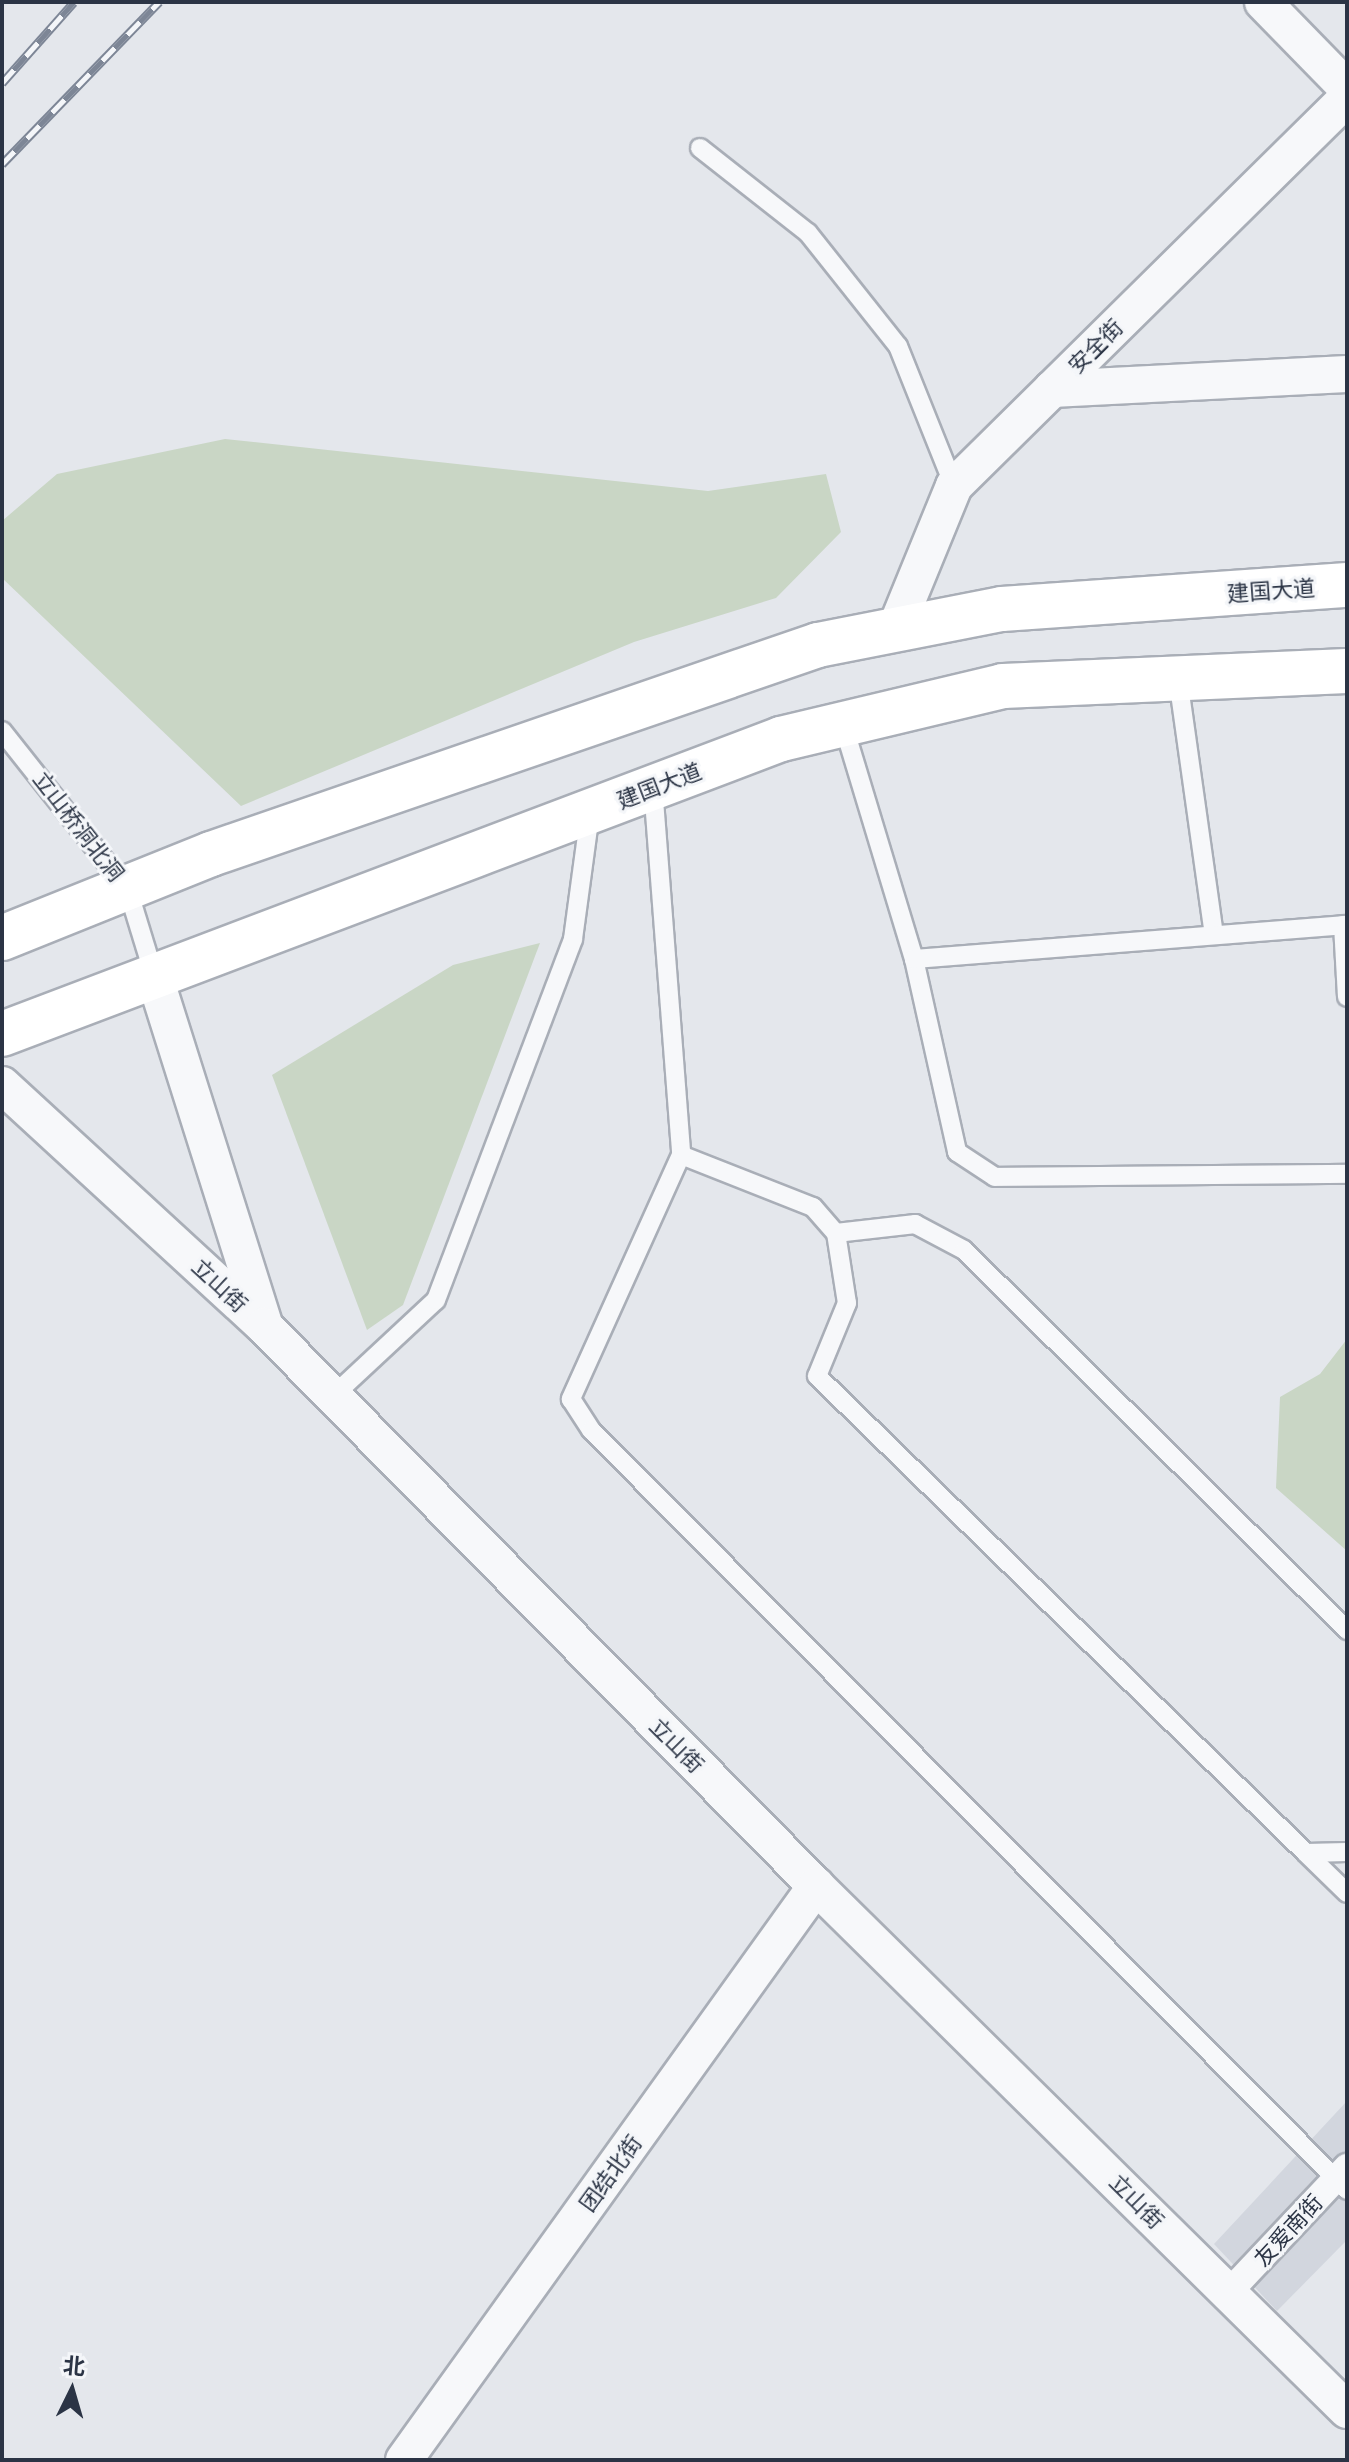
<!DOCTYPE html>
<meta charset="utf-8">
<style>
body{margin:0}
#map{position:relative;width:1349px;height:2462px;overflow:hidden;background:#e4e7ec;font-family:Commissioner,"Noto Sans SC",sans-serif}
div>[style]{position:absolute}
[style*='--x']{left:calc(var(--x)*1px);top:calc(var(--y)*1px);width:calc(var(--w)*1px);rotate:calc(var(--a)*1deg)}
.built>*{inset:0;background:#d2d6de}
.green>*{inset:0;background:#c9d6c5}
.roads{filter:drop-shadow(2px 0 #a9aeb7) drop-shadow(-2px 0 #a9aeb7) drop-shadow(0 2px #a9aeb7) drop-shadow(0 -2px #a9aeb7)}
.service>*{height:18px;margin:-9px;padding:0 9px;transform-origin:9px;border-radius:9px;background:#f7f8fa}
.pedestrian>*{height:26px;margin:-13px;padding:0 13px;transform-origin:13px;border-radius:13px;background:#f7f8fa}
.minor>*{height:36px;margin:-18px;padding:0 18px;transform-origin:18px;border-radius:18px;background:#f7f8fa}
.trunk>*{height:44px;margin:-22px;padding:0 22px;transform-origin:22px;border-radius:22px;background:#fff}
.rail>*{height:9px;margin-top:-4.5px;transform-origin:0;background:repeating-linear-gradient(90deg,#f4f6f9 0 18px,#7d8696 0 36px);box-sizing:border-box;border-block:2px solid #7d8696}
span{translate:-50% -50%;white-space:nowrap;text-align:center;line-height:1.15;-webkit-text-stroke:6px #f4f6f9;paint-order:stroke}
.street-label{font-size:22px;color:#2b3445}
.frame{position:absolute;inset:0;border:4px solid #2b3445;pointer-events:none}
.north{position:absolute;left:32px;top:2350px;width:80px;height:80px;-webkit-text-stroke:6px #f4f6f9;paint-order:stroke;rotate:5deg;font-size:22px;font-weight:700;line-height:32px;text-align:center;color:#2b3445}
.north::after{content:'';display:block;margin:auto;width:28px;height:36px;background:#2b3445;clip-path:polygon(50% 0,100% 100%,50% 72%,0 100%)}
</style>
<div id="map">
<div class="built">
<i style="clip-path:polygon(1347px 2101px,1347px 2240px,1277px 2311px,1214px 2244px)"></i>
</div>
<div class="green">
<i style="clip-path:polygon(225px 439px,708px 491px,826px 474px,841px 532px,776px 598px,634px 642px,241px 806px,2px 578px,2px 521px,57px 474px)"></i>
<i style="clip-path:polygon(540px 943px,403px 1305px,367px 1330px,272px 1075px,453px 965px)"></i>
<i style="clip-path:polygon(1347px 1339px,1347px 1551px,1276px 1488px,1280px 1397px,1320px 1374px)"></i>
</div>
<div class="roads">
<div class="service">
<i style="--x:700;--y:148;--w:137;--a:38.2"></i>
<i style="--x:808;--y:233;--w:144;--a:51.5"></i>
<i style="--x:898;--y:346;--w:151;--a:68.2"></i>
<i style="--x:1178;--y:679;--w:258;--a:82"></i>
<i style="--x:843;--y:724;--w:245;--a:73.2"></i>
<i style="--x:914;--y:959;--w:198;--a:77.4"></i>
<i style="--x:957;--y:1152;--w:45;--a:33.3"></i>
<i style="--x:995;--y:1177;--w:352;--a:-0.5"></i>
<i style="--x:2;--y:731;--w:203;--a:51.6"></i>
<i style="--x:128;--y:890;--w:89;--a:73"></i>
<i style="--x:653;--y:787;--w:369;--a:85.6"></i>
<i style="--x:681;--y:1155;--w:142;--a:21.5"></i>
<i style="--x:813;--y:1207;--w:35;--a:49"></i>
<i style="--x:836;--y:1233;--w:80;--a:-6.5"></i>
<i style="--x:915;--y:1224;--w:55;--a:28"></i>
<i style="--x:964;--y:1250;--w:540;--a:44.77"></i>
<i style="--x:1343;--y:925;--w:72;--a:86.8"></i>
<i style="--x:914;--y:959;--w:434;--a:-4.5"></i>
<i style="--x:681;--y:1155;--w:268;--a:114.3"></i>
<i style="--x:571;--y:1399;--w:37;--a:57"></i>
<i style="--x:591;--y:1430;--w:1072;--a:45.15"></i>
<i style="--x:836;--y:1233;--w:71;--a:81.1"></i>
<i style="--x:847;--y:1303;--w:79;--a:112.3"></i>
<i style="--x:817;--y:1376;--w:683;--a:44.29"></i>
<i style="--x:1306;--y:1853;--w:41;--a:-1.4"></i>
<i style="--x:334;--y:1395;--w:139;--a:-43"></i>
<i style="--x:436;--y:1300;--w:386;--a:-69.2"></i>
<i style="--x:573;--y:939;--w:126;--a:-82.3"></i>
<i style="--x:1306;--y:1853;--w:57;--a:44.3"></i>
</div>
<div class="pedestrian">
<i style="--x:1229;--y:2292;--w:172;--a:-46.7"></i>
</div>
<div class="minor">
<i style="--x:1263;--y:2;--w:120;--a:45.7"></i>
<i style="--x:1052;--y:389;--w:295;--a:-2.9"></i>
<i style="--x:895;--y:630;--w:156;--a:-67.7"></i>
<i style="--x:954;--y:486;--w:552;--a:-44.63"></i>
<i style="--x:154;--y:975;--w:366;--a:72.5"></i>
<i style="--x:2;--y:1085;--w:356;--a:42.6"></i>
<i style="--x:264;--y:1326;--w:786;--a:45.41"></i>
<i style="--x:816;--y:1886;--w:746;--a:44.62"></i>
<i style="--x:404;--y:2460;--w:707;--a:-54.33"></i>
</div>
<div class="trunk">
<i style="--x:2;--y:938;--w:225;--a:-21.9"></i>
<i style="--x:211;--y:854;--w:642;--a:-19"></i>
<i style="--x:818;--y:645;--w:187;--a:-11.1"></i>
<i style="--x:1002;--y:609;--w:346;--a:-4"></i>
<i style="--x:2;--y:1034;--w:833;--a:-20.74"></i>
<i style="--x:781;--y:739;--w:228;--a:-13.4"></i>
<i style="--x:1003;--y:686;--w:344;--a:-2.5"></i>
</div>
</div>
<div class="rail">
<i style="--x:2;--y:83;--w:108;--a:-48.4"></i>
<i style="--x:2;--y:164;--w:226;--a:-45.9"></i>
</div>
<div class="street-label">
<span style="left:1095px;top:346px;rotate:-45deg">安全街</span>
<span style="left:1271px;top:590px;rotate:-4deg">建国大道</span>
<span style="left:659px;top:785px;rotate:-21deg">建国大道</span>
<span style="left:79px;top:826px;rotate:52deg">立山桥洞北洞</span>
<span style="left:220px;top:1285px;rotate:43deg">立山街</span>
<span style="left:677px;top:1745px;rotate:45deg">立山街</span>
<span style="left:610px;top:2173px;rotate:-54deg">团结北街</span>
<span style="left:1137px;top:2201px;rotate:45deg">立山街</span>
<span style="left:1288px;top:2230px;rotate:-47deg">友爱南街</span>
</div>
<div class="frame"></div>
<div class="north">北</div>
</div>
